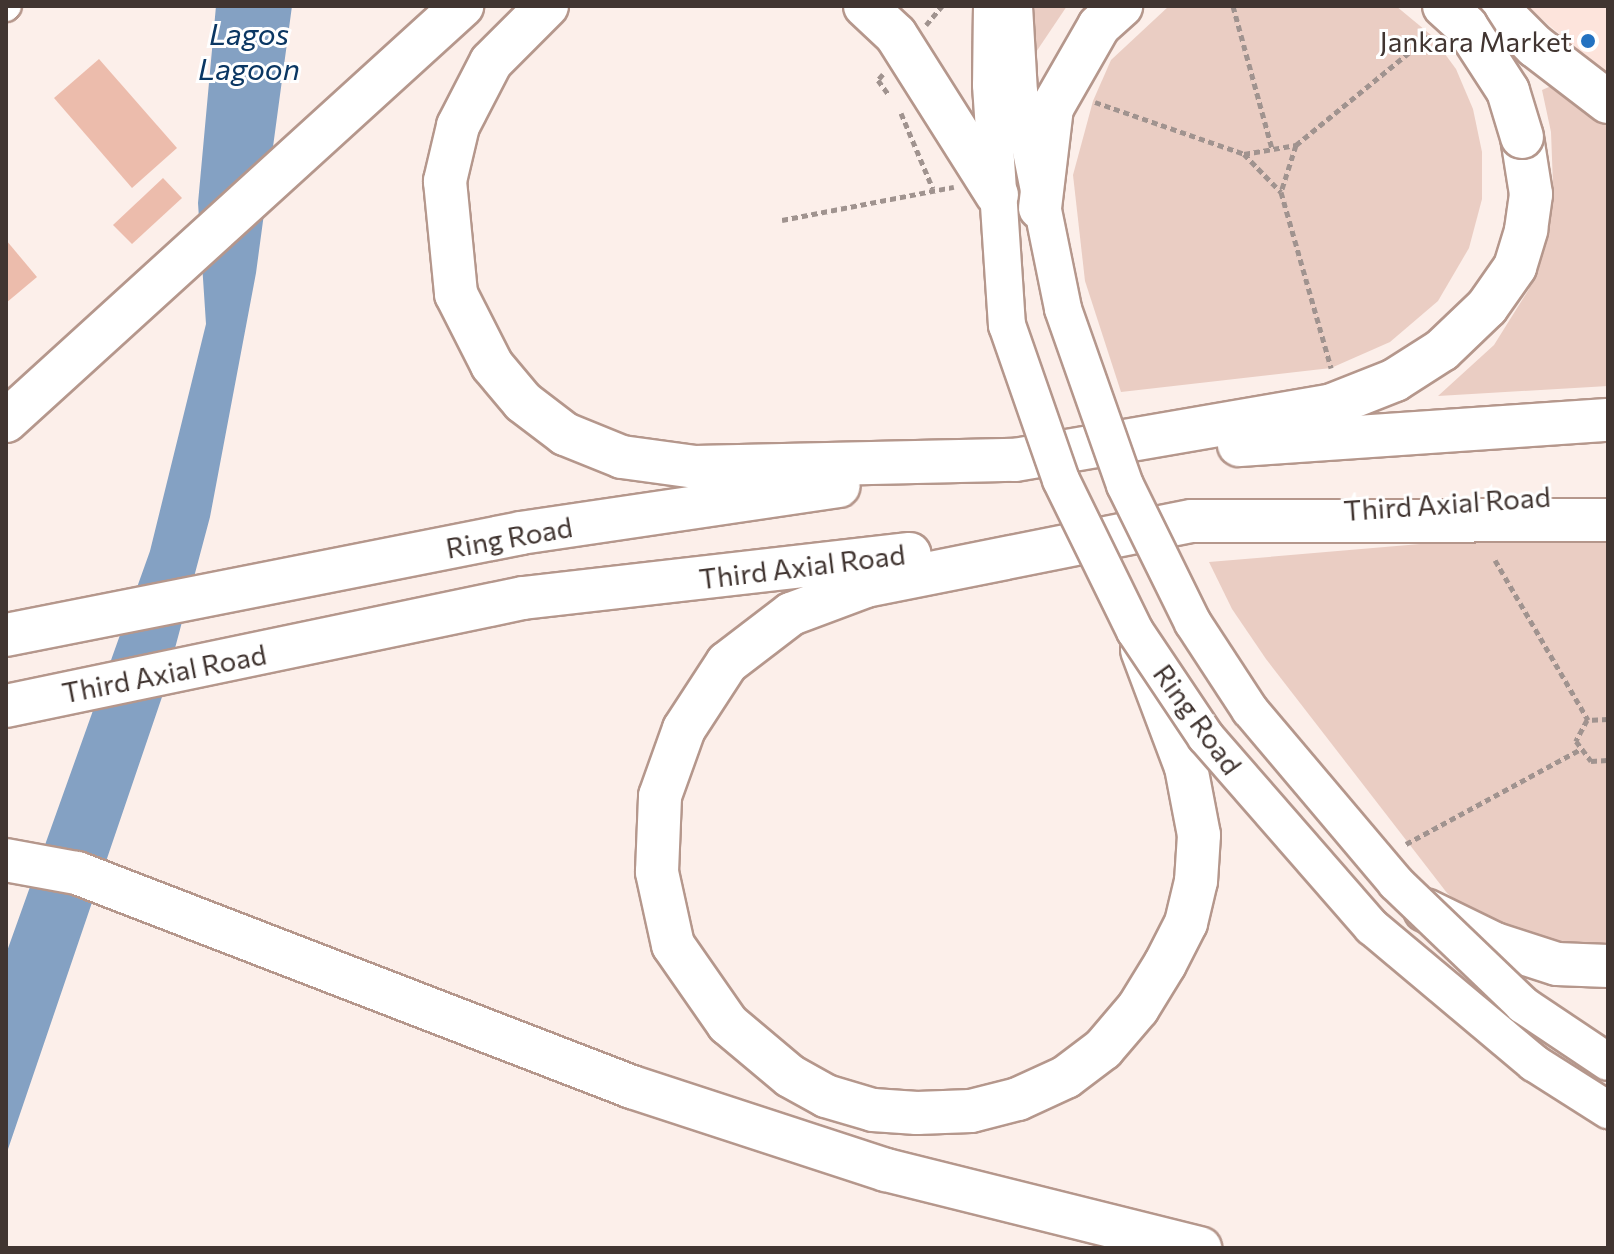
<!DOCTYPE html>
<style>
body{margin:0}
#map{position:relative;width:1614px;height:1254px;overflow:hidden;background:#fcefea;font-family:Commissioner,sans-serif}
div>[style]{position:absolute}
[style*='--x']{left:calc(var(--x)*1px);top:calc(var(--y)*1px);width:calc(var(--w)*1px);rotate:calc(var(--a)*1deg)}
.built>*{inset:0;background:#fde4dc}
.green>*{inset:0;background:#eacdc3}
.water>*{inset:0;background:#84a1c3}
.building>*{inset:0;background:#ecbcac}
.path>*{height:5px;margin-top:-2.5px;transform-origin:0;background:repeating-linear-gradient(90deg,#a0938f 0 6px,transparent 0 10px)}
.roads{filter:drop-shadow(2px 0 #b5978c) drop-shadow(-2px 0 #b5978c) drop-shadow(0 2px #b5978c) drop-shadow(0 -2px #b5978c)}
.minor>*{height:28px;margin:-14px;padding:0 14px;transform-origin:14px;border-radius:14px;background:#fff}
.highway>*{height:42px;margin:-21px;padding:0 21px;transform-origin:21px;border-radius:21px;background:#fff}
.bridges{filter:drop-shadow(2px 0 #b5978c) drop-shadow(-2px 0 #b5978c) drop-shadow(0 2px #b5978c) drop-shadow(0 -2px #b5978c)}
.major-bridge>*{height:36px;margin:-18px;padding:0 18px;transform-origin:18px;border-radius:18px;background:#fff}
.highway-bridge>*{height:42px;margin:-21px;padding:0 21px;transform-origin:21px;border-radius:21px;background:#fff}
.dots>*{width:22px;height:22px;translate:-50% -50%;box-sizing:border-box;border:4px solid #fff;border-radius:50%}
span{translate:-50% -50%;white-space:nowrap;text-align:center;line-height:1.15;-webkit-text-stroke:6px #fff;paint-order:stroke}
.poi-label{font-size:28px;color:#413531}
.right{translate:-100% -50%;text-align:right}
.street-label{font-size:28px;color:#413531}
.water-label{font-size:30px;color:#0b3763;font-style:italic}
.frame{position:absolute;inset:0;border:8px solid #413531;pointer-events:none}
</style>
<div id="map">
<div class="built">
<i style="clip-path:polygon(1527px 6px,1608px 6px,1608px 76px)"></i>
</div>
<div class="green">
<i style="clip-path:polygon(1035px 6px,1067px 6px,1030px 61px)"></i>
<i style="clip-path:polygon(1169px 6px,1396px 6px,1431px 35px,1456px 69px,1473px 109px,1482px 152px,1482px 199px,1469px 248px,1438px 301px,1390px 342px,1331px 368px,1121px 392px,1085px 281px,1073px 175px,1093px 101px,1111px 60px)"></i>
<i style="clip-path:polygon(1558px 83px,1608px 120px,1608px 386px,1438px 396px,1494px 345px,1529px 289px,1553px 185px,1551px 132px,1542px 90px)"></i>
<i style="clip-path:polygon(1551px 533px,1608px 535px,1608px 952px,1550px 948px,1469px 912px,1447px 893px,1266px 659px,1232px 609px,1209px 562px)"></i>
</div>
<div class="water">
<i style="clip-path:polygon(216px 6px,292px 6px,256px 273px,210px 517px,162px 697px,6px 1155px,6px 954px,150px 551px,206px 324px,198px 203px)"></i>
</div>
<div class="building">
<i style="clip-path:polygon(99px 59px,177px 148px,132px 188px,54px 98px)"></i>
<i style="clip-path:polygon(163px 178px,182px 198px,132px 244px,113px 225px)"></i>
<i style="clip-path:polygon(6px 240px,37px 277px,6px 303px)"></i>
</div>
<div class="path">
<i style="--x:1233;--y:6;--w:148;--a:74.7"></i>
<i style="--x:926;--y:25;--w:25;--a:-50"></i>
<i style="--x:883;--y:74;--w:8;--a:130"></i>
<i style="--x:878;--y:80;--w:19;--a:54"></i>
<i style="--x:1095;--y:102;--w:158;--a:19.2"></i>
<i style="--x:1244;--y:154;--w:53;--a:45.8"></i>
<i style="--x:901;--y:113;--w:82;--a:67.2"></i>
<i style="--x:1296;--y:145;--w:49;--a:107.7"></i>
<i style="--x:1281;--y:192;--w:183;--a:74.1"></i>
<i style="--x:1244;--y:154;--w:53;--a:-9.8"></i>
<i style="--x:1296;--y:145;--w:171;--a:-39.3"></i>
<i style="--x:782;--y:220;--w:175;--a:-10.9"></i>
<i style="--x:1495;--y:560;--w:185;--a:59.8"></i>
<i style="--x:1608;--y:719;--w:21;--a:177"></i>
<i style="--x:1587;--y:720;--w:24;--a:118"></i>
<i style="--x:1576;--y:741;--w:25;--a:53"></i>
<i style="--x:1591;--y:761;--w:17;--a:-3"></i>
<i style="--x:1406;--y:844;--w:197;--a:-28.5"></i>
</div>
<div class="roads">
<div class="minor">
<i style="--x:6;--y:7;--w:1;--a:-45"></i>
</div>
<div class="highway">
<i style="--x:547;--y:6;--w:79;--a:135"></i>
<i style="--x:491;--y:62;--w:72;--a:117.3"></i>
<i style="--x:458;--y:126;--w:57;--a:103.3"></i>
<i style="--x:445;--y:181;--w:114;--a:84.4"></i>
<i style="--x:456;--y:294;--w:80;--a:63.1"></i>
<i style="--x:492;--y:365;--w:48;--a:50"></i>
<i style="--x:523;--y:402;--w:53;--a:37.3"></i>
<i style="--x:565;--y:434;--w:61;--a:22"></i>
<i style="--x:622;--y:457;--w:74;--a:7.8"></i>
<i style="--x:695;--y:467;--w:320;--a:-1.3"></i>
<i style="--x:1015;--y:460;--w:322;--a:-9.8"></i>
<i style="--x:1332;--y:405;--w:68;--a:-21.6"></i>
<i style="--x:1395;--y:380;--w:56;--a:-32.6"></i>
<i style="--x:1442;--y:350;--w:62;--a:-43.7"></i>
<i style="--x:1487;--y:307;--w:49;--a:-55"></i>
<i style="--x:1515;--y:267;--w:39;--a:-73"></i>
<i style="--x:1526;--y:230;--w:36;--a:-82"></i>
<i style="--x:1531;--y:194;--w:58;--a:-99"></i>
<i style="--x:1495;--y:6;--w:57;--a:45"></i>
<i style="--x:1535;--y:46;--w:92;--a:37.5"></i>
<i style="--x:6;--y:421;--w:617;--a:-42.3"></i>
<i style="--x:1239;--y:445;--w:370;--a:-3.9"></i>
<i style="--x:6;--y:635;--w:525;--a:-11.2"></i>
<i style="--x:521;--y:533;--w:321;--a:-8.4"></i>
<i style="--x:1142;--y:650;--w:125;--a:69.4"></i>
<i style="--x:1186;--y:767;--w:69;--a:79.2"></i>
<i style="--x:1199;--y:835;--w:46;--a:93.7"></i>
<i style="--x:1196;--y:881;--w:43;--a:103.4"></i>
<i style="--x:1186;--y:923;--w:46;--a:117.1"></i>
<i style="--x:1165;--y:964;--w:52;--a:121.5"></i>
<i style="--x:1138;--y:1008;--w:54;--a:130.5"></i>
<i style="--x:1103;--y:1049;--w:46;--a:142.9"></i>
<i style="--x:1066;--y:1077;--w:53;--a:155.4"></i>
<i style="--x:1018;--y:1099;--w:49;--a:165.7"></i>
<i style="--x:971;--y:1111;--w:54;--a:177.9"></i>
<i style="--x:917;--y:1113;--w:44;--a:-176.1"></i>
<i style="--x:873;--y:1110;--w:49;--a:-163.4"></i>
<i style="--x:826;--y:1096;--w:41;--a:-150.9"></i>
<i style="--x:790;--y:1076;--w:81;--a:-140"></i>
<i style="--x:728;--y:1024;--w:96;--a:-124.8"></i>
<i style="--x:673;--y:945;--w:75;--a:-102.4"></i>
<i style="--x:657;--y:872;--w:76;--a:-87.7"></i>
<i style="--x:660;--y:796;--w:71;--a:-70.3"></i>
<i style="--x:684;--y:729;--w:79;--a:-56.9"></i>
<i style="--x:727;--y:663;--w:81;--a:-37.4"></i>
<i style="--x:791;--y:614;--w:80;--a:-20.5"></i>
<i style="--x:866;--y:586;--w:332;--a:-11.3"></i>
<i style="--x:1192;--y:521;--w:416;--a:-0.1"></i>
<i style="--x:6;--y:706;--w:528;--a:-11.8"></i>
<i style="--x:523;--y:598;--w:389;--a:-6.5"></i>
<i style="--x:6;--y:860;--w:72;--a:10.4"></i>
<i style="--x:77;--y:873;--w:595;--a:21.09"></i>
<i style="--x:632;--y:1087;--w:267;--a:18.1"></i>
<i style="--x:886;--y:1170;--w:324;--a:14"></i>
<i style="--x:1425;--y:910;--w:78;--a:25.9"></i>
<i style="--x:1495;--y:944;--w:65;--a:17.9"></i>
<i style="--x:1557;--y:964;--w:51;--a:2.2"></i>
</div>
</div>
<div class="bridges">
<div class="major-bridge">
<i style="--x:992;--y:6;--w:79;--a:90.7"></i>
<i style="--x:991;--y:85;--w:241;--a:86.2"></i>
<i style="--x:1007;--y:325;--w:164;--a:70.8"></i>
<i style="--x:1061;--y:480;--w:168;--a:63.9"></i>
<i style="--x:1135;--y:631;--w:128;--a:56.2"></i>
<i style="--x:1206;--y:737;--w:252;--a:48.9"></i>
<i style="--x:1372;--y:927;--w:212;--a:40"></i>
<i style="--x:1534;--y:1063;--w:88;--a:32.4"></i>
<i style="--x:1014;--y:6;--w:86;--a:86.7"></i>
<i style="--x:1019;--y:92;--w:221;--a:78.5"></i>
<i style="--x:1063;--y:309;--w:187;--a:70.6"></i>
<i style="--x:1125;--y:485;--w:154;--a:63.8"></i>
<i style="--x:1193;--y:623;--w:104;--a:56.8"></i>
<i style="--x:1250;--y:710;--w:226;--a:49.8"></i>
<i style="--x:1396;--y:883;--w:176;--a:43.8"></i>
<i style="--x:1523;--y:1005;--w:102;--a:33.8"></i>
</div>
<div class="highway-bridge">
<i style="--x:865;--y:6;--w:42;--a:43.1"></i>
<i style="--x:896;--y:35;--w:189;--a:57.7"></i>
<i style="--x:1444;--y:6;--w:30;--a:42"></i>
<i style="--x:1466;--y:26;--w:77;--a:57.1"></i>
<i style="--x:1508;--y:91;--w:48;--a:73.1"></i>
<i style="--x:1040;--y:208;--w:101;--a:-83.2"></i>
<i style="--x:1052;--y:108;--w:95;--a:-60.2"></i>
<i style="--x:1099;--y:26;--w:30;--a:-42"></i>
</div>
</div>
<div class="dots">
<i style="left:1588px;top:41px;background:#2372c1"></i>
</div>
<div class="poi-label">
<span class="right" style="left:1572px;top:41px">Jankara Market</span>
</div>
<div class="street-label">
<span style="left:1447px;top:503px;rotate:-4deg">Third Axial Road</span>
<span style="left:509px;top:537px;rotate:-10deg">Ring Road</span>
<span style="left:802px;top:566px;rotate:-7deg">Third Axial Road</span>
<span style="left:164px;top:673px;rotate:-11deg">Third Axial Road</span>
<span style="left:1198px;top:719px;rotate:54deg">Ring Road</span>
</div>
<div class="water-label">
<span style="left:249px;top:50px">Lagos<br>Lagoon</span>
</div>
<div class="frame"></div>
</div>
